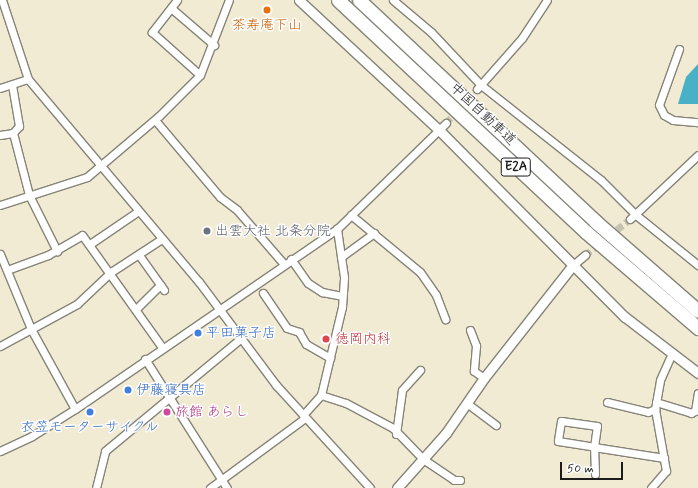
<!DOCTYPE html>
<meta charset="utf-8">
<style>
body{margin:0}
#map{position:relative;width:698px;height:488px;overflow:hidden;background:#f1ebd4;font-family:Mynerve,"Klee One",sans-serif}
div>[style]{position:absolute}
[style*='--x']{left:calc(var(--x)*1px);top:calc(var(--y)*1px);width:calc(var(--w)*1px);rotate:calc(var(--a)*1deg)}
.water>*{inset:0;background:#49b1c7}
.minor-tunnel>*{height:7px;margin-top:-3.5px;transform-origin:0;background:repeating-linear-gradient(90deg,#c6c2af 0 7px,transparent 0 10.5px)}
.roads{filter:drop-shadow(1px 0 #868478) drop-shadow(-1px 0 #868478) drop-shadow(0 1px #868478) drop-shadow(0 -1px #868478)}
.minor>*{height:7px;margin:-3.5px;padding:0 3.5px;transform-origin:3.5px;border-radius:3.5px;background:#fff}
.tertiary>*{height:9px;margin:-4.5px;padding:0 4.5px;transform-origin:4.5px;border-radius:4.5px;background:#fff}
.motorway>*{height:13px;margin:-6.5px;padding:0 6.5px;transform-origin:6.5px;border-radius:6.5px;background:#fff}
.dots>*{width:11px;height:11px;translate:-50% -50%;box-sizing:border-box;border:2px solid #fff;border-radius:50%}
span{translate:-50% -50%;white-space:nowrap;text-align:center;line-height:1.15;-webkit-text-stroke:3px #fff;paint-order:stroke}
.shield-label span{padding:1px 3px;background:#fff;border:1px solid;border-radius:3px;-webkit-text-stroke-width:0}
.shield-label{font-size:13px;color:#1c1c1c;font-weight:700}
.food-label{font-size:14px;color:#c56008}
.street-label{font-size:14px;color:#1c1c1c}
.worship-label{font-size:14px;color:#5b616d}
.left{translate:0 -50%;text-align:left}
.shop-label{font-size:14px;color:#366cbe}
.health-label{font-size:14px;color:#be3a42}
.hotel-label{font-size:14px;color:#b23c85}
.scale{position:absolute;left:560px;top:462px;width:63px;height:18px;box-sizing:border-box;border:2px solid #1c1c1c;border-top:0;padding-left:5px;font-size:12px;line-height:14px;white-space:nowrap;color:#1c1c1c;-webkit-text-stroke:3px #fff;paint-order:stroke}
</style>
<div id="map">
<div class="water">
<i style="clip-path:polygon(698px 64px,698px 104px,678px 104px,686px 77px)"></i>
</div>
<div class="minor-tunnel">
<i style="--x:446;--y:123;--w:46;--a:-47.6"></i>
<i style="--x:609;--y:236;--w:27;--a:-39"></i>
<i style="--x:585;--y:255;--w:20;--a:-37"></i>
</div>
<div class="roads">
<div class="minor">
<i style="--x:2;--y:0;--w:83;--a:71.8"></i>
<i style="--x:28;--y:79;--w:265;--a:49.9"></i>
<i style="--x:199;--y:282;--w:129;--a:53.2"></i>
<i style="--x:276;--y:385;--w:139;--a:47.6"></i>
<i style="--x:177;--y:0;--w:41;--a:128"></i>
<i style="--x:152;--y:32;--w:64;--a:41.9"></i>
<i style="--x:393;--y:0;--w:50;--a:40.1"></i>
<i style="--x:431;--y:32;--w:73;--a:46.7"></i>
<i style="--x:481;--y:85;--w:153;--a:38.4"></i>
<i style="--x:601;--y:180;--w:49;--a:45"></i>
<i style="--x:636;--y:215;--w:80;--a:38.9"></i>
<i style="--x:171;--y:8;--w:57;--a:40.7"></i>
<i style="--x:679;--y:49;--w:59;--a:109.7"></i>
<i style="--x:659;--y:105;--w:11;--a:63"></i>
<i style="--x:664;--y:115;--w:10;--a:29"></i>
<i style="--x:673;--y:120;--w:25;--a:5"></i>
<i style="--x:12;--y:85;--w:42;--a:80.3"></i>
<i style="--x:19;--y:126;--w:9;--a:131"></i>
<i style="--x:13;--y:133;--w:64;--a:75.5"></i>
<i style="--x:29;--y:195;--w:63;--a:63.4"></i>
<i style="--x:0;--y:88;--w:29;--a:-18"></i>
<i style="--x:477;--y:89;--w:68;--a:-48.6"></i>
<i style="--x:522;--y:38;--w:45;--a:-56.7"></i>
<i style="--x:155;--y:120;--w:101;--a:49.8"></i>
<i style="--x:220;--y:197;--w:21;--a:37"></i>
<i style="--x:237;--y:210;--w:72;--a:49"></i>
<i style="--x:0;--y:135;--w:13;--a:-9"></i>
<i style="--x:0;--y:205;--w:91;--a:-17.8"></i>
<i style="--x:87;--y:177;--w:94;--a:-40.3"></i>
<i style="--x:159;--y:116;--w:58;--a:-45"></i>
<i style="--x:200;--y:75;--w:80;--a:-68.9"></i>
<i style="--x:351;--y:215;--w:89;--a:39.6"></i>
<i style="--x:420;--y:272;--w:28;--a:55"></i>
<i style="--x:436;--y:295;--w:26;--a:69"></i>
<i style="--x:630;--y:219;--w:93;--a:-43.3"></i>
<i style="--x:90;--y:244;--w:57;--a:-34.2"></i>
<i style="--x:0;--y:254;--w:81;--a:67.5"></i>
<i style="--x:31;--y:329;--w:91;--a:61.2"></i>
<i style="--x:139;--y:255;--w:43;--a:54.5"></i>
<i style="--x:341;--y:257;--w:41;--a:-36"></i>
<i style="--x:291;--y:259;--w:29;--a:55"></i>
<i style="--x:308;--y:283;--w:17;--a:33"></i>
<i style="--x:322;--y:292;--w:20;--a:11"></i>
<i style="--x:573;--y:265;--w:16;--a:-40"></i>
<i style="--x:7;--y:270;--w:44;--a:-20.1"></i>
<i style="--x:48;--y:255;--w:39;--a:-30"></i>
<i style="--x:82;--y:235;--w:138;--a:54.5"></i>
<i style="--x:263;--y:293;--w:42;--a:55.6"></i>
<i style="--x:287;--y:328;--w:13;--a:18"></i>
<i style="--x:299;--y:332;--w:14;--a:60"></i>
<i style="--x:306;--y:344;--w:28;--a:30"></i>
<i style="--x:137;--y:308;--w:33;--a:-45"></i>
<i style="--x:470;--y:330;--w:17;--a:69"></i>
<i style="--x:476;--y:346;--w:25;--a:95"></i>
<i style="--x:474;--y:371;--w:12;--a:35"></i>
<i style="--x:0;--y:346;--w:88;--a:-28.6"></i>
<i style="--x:77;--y:304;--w:47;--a:-43.3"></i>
<i style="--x:111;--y:272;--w:59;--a:-33.1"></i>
<i style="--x:145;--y:359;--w:153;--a:57.6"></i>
<i style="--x:321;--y:395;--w:26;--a:18"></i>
<i style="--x:346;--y:403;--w:53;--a:28"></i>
<i style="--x:393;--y:428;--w:43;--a:45.9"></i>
<i style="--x:423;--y:459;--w:37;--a:34"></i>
<i style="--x:454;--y:480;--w:6;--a:0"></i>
<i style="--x:607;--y:402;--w:42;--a:13.7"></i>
<i style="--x:648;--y:412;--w:8;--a:-23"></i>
<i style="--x:656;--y:402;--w:37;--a:17"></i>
<i style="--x:691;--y:413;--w:4;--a:-27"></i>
<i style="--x:695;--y:411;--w:18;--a:-81"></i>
<i style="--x:468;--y:404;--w:35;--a:37"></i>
<i style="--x:303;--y:415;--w:27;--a:-48"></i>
<i style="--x:321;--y:395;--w:90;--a:-76.6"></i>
<i style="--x:342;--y:307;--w:30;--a:-86"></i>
<i style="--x:344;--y:277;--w:49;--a:-98.3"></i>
<i style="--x:396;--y:434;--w:44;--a:-82.2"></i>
<i style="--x:402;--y:390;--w:27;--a:-48"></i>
<i style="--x:0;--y:451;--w:35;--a:-25"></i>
<i style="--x:32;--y:436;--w:51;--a:-32.1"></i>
<i style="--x:75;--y:409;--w:318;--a:-34.5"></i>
<i style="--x:337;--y:229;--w:152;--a:-44.2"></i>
<i style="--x:595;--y:474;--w:27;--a:-92"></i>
<i style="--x:594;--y:447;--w:21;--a:-82"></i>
<i style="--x:597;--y:426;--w:36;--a:-172"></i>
<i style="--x:561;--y:421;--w:20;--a:99"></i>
<i style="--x:558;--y:441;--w:36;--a:9"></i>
<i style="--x:594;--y:447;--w:71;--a:8.9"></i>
<i style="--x:96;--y:488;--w:38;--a:-76"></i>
<i style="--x:105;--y:451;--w:177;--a:-39.7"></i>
<i style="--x:210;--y:488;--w:118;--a:-36.4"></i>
<i style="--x:651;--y:488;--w:23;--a:-49"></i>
<i style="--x:666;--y:471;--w:63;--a:-100.1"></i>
<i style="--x:655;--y:409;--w:29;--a:-80"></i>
<i style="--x:660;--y:380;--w:30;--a:-66"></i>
</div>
<div class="tertiary">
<i style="--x:299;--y:0;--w:191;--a:42.9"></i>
<i style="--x:439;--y:130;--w:264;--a:45.2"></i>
<i style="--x:625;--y:317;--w:92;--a:37.5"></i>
<i style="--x:397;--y:488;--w:74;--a:-48.3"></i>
<i style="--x:446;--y:433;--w:67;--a:-55.4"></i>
<i style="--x:484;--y:378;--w:144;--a:-51.8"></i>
</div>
<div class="motorway">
<i style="--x:338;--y:0;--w:340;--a:43.1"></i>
<i style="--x:586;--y:232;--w:148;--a:40.6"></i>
<i style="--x:359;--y:0;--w:325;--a:43.1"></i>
<i style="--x:596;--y:222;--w:135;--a:41.1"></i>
</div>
</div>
<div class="dots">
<i style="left:267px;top:10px;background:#e8710a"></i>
<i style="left:207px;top:231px;background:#6b7280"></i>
<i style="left:198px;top:333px;background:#3f7fe0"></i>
<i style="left:326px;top:339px;background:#e0444e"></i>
<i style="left:128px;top:390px;background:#3f7fe0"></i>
<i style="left:90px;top:412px;background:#3f7fe0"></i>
<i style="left:167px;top:412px;background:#d1479c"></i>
</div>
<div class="shield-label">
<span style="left:516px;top:167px">E2A</span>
</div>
<div class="food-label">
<span style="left:267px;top:25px">茶寿庵下山</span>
</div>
<div class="street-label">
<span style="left:483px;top:114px;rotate:43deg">中国自動車道</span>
</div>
<div class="worship-label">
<span class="left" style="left:215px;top:231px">出雲大社 北条分院</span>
</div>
<div class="shop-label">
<span class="left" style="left:206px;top:333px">平田菓子店</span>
<span class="left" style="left:136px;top:390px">伊藤寝具店</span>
<span style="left:90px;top:427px">衣笠モーターサイクル</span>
</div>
<div class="health-label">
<span class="left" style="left:335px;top:339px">徳岡内科</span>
</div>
<div class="hotel-label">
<span class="left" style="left:175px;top:412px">旅館 あらし</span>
</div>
<div class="scale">50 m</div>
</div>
